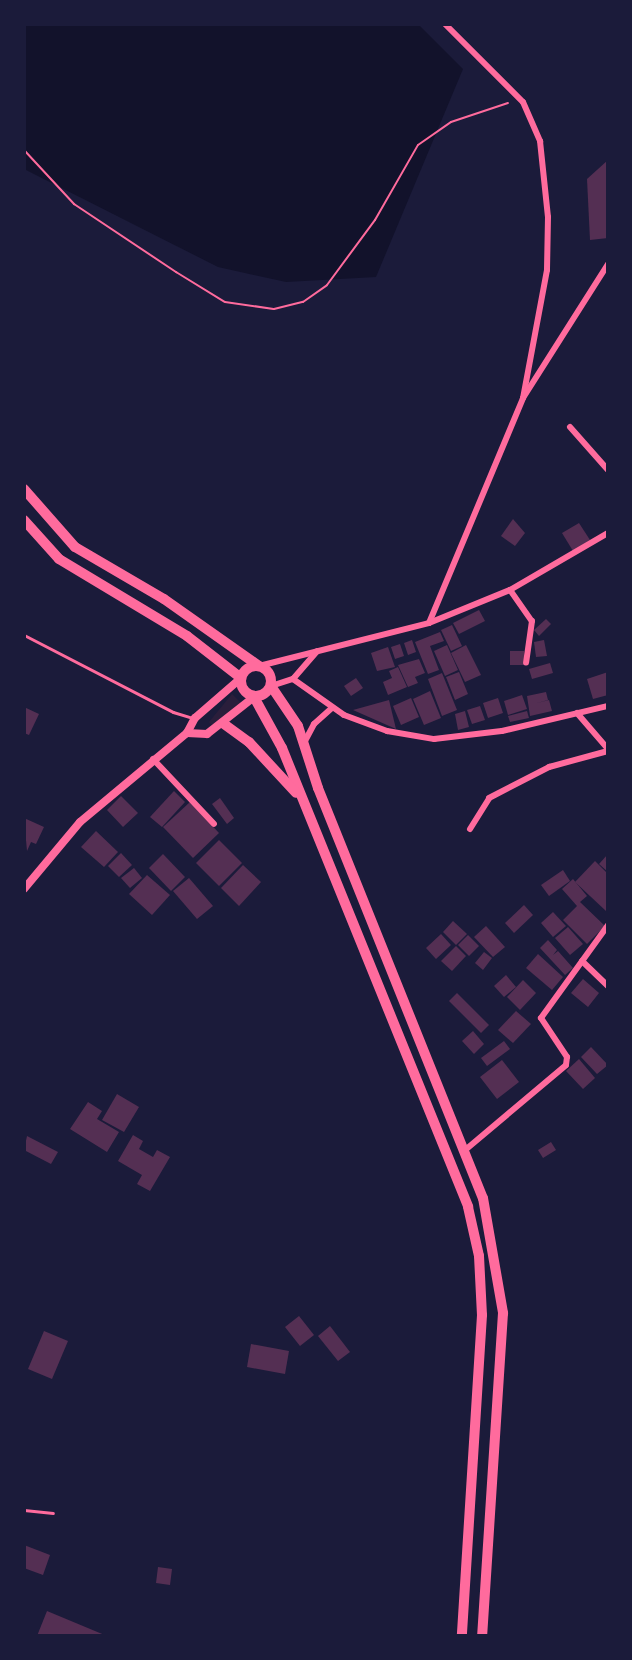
<!DOCTYPE html>
<style>
body{margin:0}
#map{position:relative;width:632px;height:1660px;overflow:hidden;background:#1b1b3a;font-family:"Times New Roman",serif}
div>[style]{position:absolute}
[style*='--x']{left:calc(var(--x)*1px);top:calc(var(--y)*1px);width:calc(var(--w)*1px);rotate:calc(var(--a)*1deg)}
.green>*{inset:0;background:#2a1e3b}
.water>*{inset:0;background:#12122b}
.building>*{inset:0;background:#542f53}
.path>*{height:2px;margin:-1px;padding:0 1px;transform-origin:1px;border-radius:1px;background:#ff6b9d}
.service>*{height:3px;margin:-1.5px;padding:0 1.5px;transform-origin:1.5px;border-radius:1.5px;background:#ff6b9d}
.minor>*{height:6px;margin:-3px;padding:0 3px;transform-origin:3px;border-radius:3px;background:#ff6b9d}
.tertiary>*{height:8px;margin:-4px;padding:0 4px;transform-origin:4px;border-radius:4px;background:#ff6b9d}
.primary>*{height:10px;margin:-5px;padding:0 5px;transform-origin:5px;border-radius:5px;background:#ff6b9d}
.primary>.ring{margin:-5px;padding:0;box-sizing:content-box;background:none;border:10px solid #ff6b9d;border-radius:50%}
span{translate:-50% -50%;white-space:nowrap;text-align:center;line-height:1.15;-webkit-text-stroke:6px #1b1b3a;paint-order:stroke}
.frame{position:absolute;inset:0;border:26px solid #1b1b3a;pointer-events:none}
</style>
<div id="map">
<div class="green">
<i style="clip-path:polygon(232px 694px,247px 709px,211px 725px,209px 722px)"></i>
</div>
<div class="water">
<i style="clip-path:polygon(24px 24px,418px 24px,463px 69px,376px 277px,286px 282px,218px 267px,24px 169px)"></i>
</div>
<div class="building">
<i style="clip-path:polygon(608px 160px,608px 238px,590px 240px,587px 179px)"></i>
<i style="clip-path:polygon(513px 519px,525px 533px,515px 546px,501px 536px)"></i>
<i style="clip-path:polygon(579px 523px,590px 540px,573px 551px,562px 533px)"></i>
<i style="clip-path:polygon(479px 610px,485px 621px,459px 634px,453px 623px)"></i>
<i style="clip-path:polygon(546px 619px,551px 624px,539px 636px,534px 630px)"></i>
<i style="clip-path:polygon(452px 625px,462px 646px,451px 651px,441px 630px)"></i>
<i style="clip-path:polygon(440px 632px,444px 641px,430px 646px,439px 670px,428px 674px,415px 642px)"></i>
<i style="clip-path:polygon(412px 640px,416px 652px,408px 655px,404px 643px)"></i>
<i style="clip-path:polygon(544px 640px,547px 656px,536px 657px,534px 642px)"></i>
<i style="clip-path:polygon(400px 644px,404px 656px,395px 659px,391px 647px)"></i>
<i style="clip-path:polygon(447px 645px,458px 670px,445px 676px,434px 651px)"></i>
<i style="clip-path:polygon(466px 645px,481px 675px,465px 682px,451px 653px)"></i>
<i style="clip-path:polygon(388px 647px,395px 667px,377px 671px,371px 653px)"></i>
<i style="clip-path:polygon(510px 651px,524px 651px,524px 665px,510px 665px)"></i>
<i style="clip-path:polygon(419px 659px,425px 673px,415px 677px,418px 683px,408px 687px,398px 665px)"></i>
<i style="clip-path:polygon(550px 663px,553px 673px,532px 679px,529px 669px)"></i>
<i style="clip-path:polygon(398px 667px,407px 687px,388px 695px,383px 682px,392px 678px,389px 671px)"></i>
<i style="clip-path:polygon(459px 672px,468px 694px,455px 700px,446px 677px)"></i>
<i style="clip-path:polygon(608px 672px,608px 695px,593px 699px,587px 679px)"></i>
<i style="clip-path:polygon(442px 673px,457px 710px,442px 716px,428px 679px)"></i>
<i style="clip-path:polygon(356px 678px,363px 688px,351px 696px,344px 686px)"></i>
<i style="clip-path:polygon(430px 691px,441px 718px,424px 725px,413px 699px)"></i>
<i style="clip-path:polygon(546px 692px,548px 700px,537px 703px,549px 700px,552px 711px,530px 716px,527px 696px)"></i>
<i style="clip-path:polygon(522px 695px,527px 709px,508px 715px,504px 701px)"></i>
<i style="clip-path:polygon(411px 698px,419px 717px,401px 725px,393px 706px)"></i>
<i style="clip-path:polygon(498px 698px,503px 713px,488px 718px,483px 703px)"></i>
<i style="clip-path:polygon(389px 700px,396px 729px,353px 710px)"></i>
<i style="clip-path:polygon(480px 706px,485px 720px,472px 724px,467px 710px)"></i>
<i style="clip-path:polygon(24px 707px,39px 714px,29px 735px,24px 733px)"></i>
<i style="clip-path:polygon(465px 711px,469px 727px,458px 730px,455px 714px)"></i>
<i style="clip-path:polygon(527px 711px,529px 718px,510px 722px,508px 716px)"></i>
<i style="clip-path:polygon(174px 791px,185px 802px,162px 827px,150px 817px)"></i>
<i style="clip-path:polygon(121px 796px,138px 813px,123px 827px,107px 810px)"></i>
<i style="clip-path:polygon(220px 798px,234px 818px,227px 824px,212px 804px)"></i>
<i style="clip-path:polygon(190px 802px,219px 833px,193px 858px,163px 827px)"></i>
<i style="clip-path:polygon(24px 818px,44px 827px,36px 844px,31px 842px,27px 851px)"></i>
<i style="clip-path:polygon(96px 831px,118px 852px,104px 867px,81px 847px)"></i>
<i style="clip-path:polygon(219px 840px,242px 863px,219px 886px,196px 863px)"></i>
<i style="clip-path:polygon(121px 853px,132px 865px,119px 877px,108px 866px)"></i>
<i style="clip-path:polygon(163px 854px,185px 877px,171px 891px,149px 868px)"></i>
<i style="clip-path:polygon(608px 854px,608px 872px,599px 864px)"></i>
<i style="clip-path:polygon(595px 861px,608px 874px,606px 911px,575px 882px)"></i>
<i style="clip-path:polygon(243px 865px,261px 882px,239px 906px,221px 888px)"></i>
<i style="clip-path:polygon(134px 868px,142px 878px,130px 888px,121px 878px)"></i>
<i style="clip-path:polygon(563px 870px,570px 881px,549px 896px,541px 885px)"></i>
<i style="clip-path:polygon(147px 875px,170px 895px,152px 915px,129px 894px)"></i>
<i style="clip-path:polygon(189px 878px,213px 906px,197px 919px,173px 891px)"></i>
<i style="clip-path:polygon(573px 879px,587px 896px,580px 902px,605px 926px,587px 944px,563px 920px,577px 906px,562px 889px)"></i>
<i style="clip-path:polygon(524px 905px,533px 915px,514px 933px,505px 923px)"></i>
<i style="clip-path:polygon(553px 912px,566px 926px,553px 937px,541px 923px)"></i>
<i style="clip-path:polygon(453px 921px,467px 934px,456px 945px,443px 932px)"></i>
<i style="clip-path:polygon(486px 926px,505px 947px,493px 957px,474px 937px)"></i>
<i style="clip-path:polygon(568px 927px,583px 944px,570px 955px,555px 938px)"></i>
<i style="clip-path:polygon(441px 934px,451px 945px,436px 959px,426px 948px)"></i>
<i style="clip-path:polygon(468px 935px,479px 946px,469px 956px,458px 945px)"></i>
<i style="clip-path:polygon(548px 940px,557px 950px,553px 955px,558px 951px,573px 968px,565px 975px,540px 948px)"></i>
<i style="clip-path:polygon(456px 946px,466px 956px,452px 971px,441px 961px)"></i>
<i style="clip-path:polygon(484px 952px,492px 958px,483px 970px,475px 963px)"></i>
<i style="clip-path:polygon(538px 954px,563px 977px,552px 990px,526px 968px)"></i>
<i style="clip-path:polygon(506px 975px,516px 987px,504px 997px,494px 986px)"></i>
<i style="clip-path:polygon(583px 979px,599px 993px,588px 1007px,571px 993px)"></i>
<i style="clip-path:polygon(523px 980px,536px 993px,520px 1010px,507px 997px)"></i>
<i style="clip-path:polygon(457px 993px,489px 1025px,481px 1033px,449px 1001px)"></i>
<i style="clip-path:polygon(516px 1011px,531px 1024px,513px 1043px,498px 1030px)"></i>
<i style="clip-path:polygon(473px 1031px,484px 1044px,474px 1054px,462px 1041px)"></i>
<i style="clip-path:polygon(504px 1041px,510px 1049px,487px 1066px,481px 1058px)"></i>
<i style="clip-path:polygon(591px 1047px,608px 1065px,597px 1074px,581px 1057px)"></i>
<i style="clip-path:polygon(579px 1059px,595px 1078px,583px 1089px,566px 1071px)"></i>
<i style="clip-path:polygon(502px 1060px,519px 1082px,497px 1099px,480px 1077px)"></i>
<i style="clip-path:polygon(117px 1094px,139px 1107px,124px 1132px,102px 1120px)"></i>
<i style="clip-path:polygon(88px 1102px,102px 1111px,97px 1119px,119px 1132px,107px 1152px,70px 1129px)"></i>
<i style="clip-path:polygon(133px 1135px,143px 1141px,139px 1149px,153px 1157px,157px 1150px,170px 1157px,150px 1191px,137px 1184px,142px 1175px,118px 1161px)"></i>
<i style="clip-path:polygon(27px 1136px,58px 1152px,51px 1164px,24px 1150px)"></i>
<i style="clip-path:polygon(551px 1142px,556px 1150px,543px 1158px,538px 1150px)"></i>
<i style="clip-path:polygon(299px 1316px,314px 1335px,300px 1346px,285px 1327px)"></i>
<i style="clip-path:polygon(330px 1326px,350px 1352px,338px 1361px,318px 1336px)"></i>
<i style="clip-path:polygon(44px 1331px,68px 1341px,52px 1379px,28px 1369px)"></i>
<i style="clip-path:polygon(251px 1344px,289px 1351px,285px 1374px,247px 1367px)"></i>
<i style="clip-path:polygon(24px 1545px,50px 1555px,43px 1575px,24px 1568px)"></i>
<i style="clip-path:polygon(158px 1567px,172px 1569px,170px 1585px,156px 1583px)"></i>
<i style="clip-path:polygon(47px 1611px,107px 1636px,37px 1636px)"></i>
</div>
<div class="path">
<i style="--x:24;--y:150;--w:74;--a:47.2"></i>
<i style="--x:74;--y:204;--w:123;--a:33.7"></i>
<i style="--x:176;--y:272;--w:57;--a:31.5"></i>
<i style="--x:225;--y:302;--w:49;--a:8.1"></i>
<i style="--x:274;--y:309;--w:30;--a:-14"></i>
<i style="--x:303;--y:302;--w:29;--a:-35"></i>
<i style="--x:327;--y:285;--w:81;--a:-53.6"></i>
<i style="--x:375;--y:220;--w:86;--a:-60.2"></i>
<i style="--x:418;--y:145;--w:40;--a:-34.9"></i>
<i style="--x:451;--y:122;--w:60;--a:-18.4"></i>
</div>
<div class="service">
<i style="--x:24;--y:635;--w:168;--a:27.3"></i>
<i style="--x:173;--y:712;--w:21;--a:17"></i>
<i style="--x:24;--y:1510;--w:29;--a:6"></i>
</div>
<div class="minor">
<i style="--x:445;--y:24;--w:110;--a:45"></i>
<i style="--x:523;--y:102;--w:43;--a:66.4"></i>
<i style="--x:540;--y:141;--w:76;--a:84"></i>
<i style="--x:548;--y:217;--w:53;--a:91.1"></i>
<i style="--x:547;--y:270;--w:130;--a:100.6"></i>
<i style="--x:570;--y:427;--w:57;--a:48.5"></i>
<i style="--x:510;--y:590;--w:38;--a:55"></i>
<i style="--x:532;--y:621;--w:42;--a:98.1"></i>
<i style="--x:429;--y:623;--w:244;--a:-67.3"></i>
<i style="--x:523;--y:398;--w:159;--a:-57.6"></i>
<i style="--x:259;--y:666;--w:175;--a:-14.2"></i>
<i style="--x:429;--y:623;--w:87;--a:-22.2"></i>
<i style="--x:510;--y:590;--w:113;--a:-30.2"></i>
<i style="--x:293;--y:679;--w:62;--a:35.2"></i>
<i style="--x:344;--y:715;--w:46;--a:20.4"></i>
<i style="--x:387;--y:731;--w:48;--a:9.7"></i>
<i style="--x:434;--y:739;--w:68;--a:-6.7"></i>
<i style="--x:502;--y:731;--w:109;--a:-13.3"></i>
<i style="--x:271;--y:686;--w:23;--a:-18"></i>
<i style="--x:293;--y:679;--w:37;--a:-49"></i>
<i style="--x:577;--y:713;--w:48;--a:49.3"></i>
<i style="--x:305;--y:741;--w:19;--a:-62"></i>
<i style="--x:314;--y:724;--w:24;--a:-42"></i>
<i style="--x:153;--y:759;--w:89;--a:46.8"></i>
<i style="--x:470;--y:829;--w:36;--a:-58"></i>
<i style="--x:489;--y:798;--w:68;--a:-27.3"></i>
<i style="--x:549;--y:767;--w:61;--a:-15.2"></i>
<i style="--x:582;--y:961;--w:36;--a:44"></i>
<i style="--x:464;--y:1151;--w:133;--a:-40.1"></i>
<i style="--x:566;--y:1065;--w:8;--a:-83"></i>
<i style="--x:567;--y:1057;--w:47;--a:-123.7"></i>
<i style="--x:541;--y:1018;--w:115;--a:-54.2"></i>
</div>
<div class="tertiary">
<i style="--x:187;--y:733;--w:20;--a:3"></i>
<i style="--x:207;--y:734;--w:60;--a:-38.2"></i>
<i style="--x:24;--y:889;--w:87;--a:-50.1"></i>
<i style="--x:80;--y:822;--w:139;--a:-39.8"></i>
<i style="--x:187;--y:733;--w:17;--a:-62"></i>
<i style="--x:195;--y:718;--w:61;--a:-41"></i>
</div>
<div class="primary">
<i style="--x:24;--y:489;--w:77;--a:48.7"></i>
<i style="--x:75;--y:547;--w:103;--a:30.3"></i>
<i style="--x:164;--y:599;--w:116;--a:35.2"></i>
<i style="--x:24;--y:520;--w:52;--a:48.1"></i>
<i style="--x:59;--y:559;--w:149;--a:31"></i>
<i style="--x:187;--y:636;--w:68;--a:37.9"></i>
<i class="ring" style="left:241px;top:666px;width:20px;height:20px"></i>
<i style="--x:271;--y:686;--w:48;--a:56"></i>
<i style="--x:298;--y:726;--w:65;--a:72.1"></i>
<i style="--x:318;--y:788;--w:442;--a:68.1"></i>
<i style="--x:483;--y:1198;--w:117;--a:80.1"></i>
<i style="--x:503;--y:1313;--w:324;--a:93.7"></i>
<i style="--x:254;--y:697;--w:58;--a:61.2"></i>
<i style="--x:282;--y:748;--w:495;--a:67.9"></i>
<i style="--x:468;--y:1207;--w:50;--a:77.3"></i>
<i style="--x:479;--y:1256;--w:59;--a:87.1"></i>
<i style="--x:482;--y:1315;--w:322;--a:93.6"></i>
<i style="--x:224;--y:724;--w:31;--a:36"></i>
<i style="--x:249;--y:742;--w:69;--a:47.3"></i>
</div>
<div class="frame"></div>
</div>
